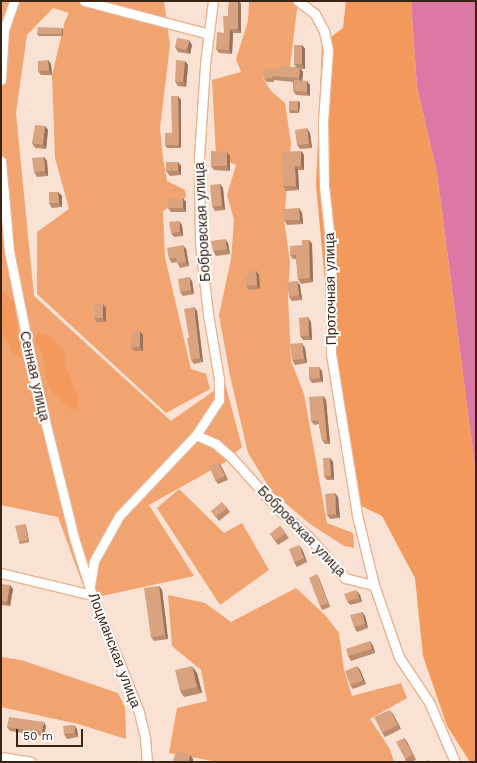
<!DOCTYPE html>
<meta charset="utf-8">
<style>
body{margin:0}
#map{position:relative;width:477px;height:763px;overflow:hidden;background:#f9e2d3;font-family:"Work Sans",sans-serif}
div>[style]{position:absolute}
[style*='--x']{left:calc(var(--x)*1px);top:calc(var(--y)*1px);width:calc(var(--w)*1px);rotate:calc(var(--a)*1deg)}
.green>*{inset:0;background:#f2a470}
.forest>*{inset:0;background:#f3995b}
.water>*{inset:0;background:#dc78a3}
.roads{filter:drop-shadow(1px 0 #e9b28f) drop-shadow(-1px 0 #e9b28f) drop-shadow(0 1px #e9b28f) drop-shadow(0 -1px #e9b28f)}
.minor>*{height:9px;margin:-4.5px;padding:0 4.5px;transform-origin:4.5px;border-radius:4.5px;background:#fff}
.wall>*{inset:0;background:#bb8c6e}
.shaded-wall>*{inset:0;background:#98725a}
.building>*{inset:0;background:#d9a380}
span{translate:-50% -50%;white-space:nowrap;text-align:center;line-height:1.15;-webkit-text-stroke:4px #fff;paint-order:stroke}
.street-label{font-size:14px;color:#382315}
.frame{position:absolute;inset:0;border:2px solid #382315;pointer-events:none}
.scale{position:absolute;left:16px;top:729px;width:67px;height:18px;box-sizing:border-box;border:2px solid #382315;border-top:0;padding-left:5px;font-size:12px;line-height:14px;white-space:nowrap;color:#382315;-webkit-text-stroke:3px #fff;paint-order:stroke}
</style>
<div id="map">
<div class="green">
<i style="clip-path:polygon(1px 1px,164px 1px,170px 45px,160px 128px,163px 158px,167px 181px,185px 190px,186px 197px,163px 211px,165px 257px,191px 369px,206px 374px,210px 389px,166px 413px,37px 294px,37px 232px,69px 209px,55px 158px,52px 75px,65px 21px,69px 13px,53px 8px,27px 35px,16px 113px,34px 296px,171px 421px,225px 383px,242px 447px,224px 463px,149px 505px,194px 576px,88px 599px,58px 517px,1px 505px)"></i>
<i style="clip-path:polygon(249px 1px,298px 1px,290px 67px,273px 71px,263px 78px,271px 91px,285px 103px,291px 143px,284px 220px,290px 262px,288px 296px,291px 361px,304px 394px,327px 523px,353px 533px,354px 548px,344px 546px,310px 524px,272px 492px,248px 453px,230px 376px,219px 315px,231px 259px,234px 220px,227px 195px,236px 165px,216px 156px,212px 80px,241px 72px,236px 59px,248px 21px)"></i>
<i style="clip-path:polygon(179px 489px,224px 533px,242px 523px,269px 570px,220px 605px,157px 508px)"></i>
<i style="clip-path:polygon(296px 588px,326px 616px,339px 633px,344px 670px,352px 696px,401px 683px,407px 698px,370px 719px,390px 749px,394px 762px,218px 762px,169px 753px,177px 708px,207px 701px,201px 670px,172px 646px,168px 595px,205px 603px,231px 622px)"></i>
<i style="clip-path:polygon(1px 657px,21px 660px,118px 693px,125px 707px,126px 739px,78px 724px,1px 707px)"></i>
</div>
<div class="forest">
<i style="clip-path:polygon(346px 1px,411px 1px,417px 87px,437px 173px,476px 474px,476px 762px,470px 762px,447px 726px,423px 656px,415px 578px,382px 516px,351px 501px,327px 354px,325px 281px,316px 185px,322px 44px,343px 28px)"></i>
<i style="clip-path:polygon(3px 292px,14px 302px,21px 358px,14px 354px,1px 330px)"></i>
<i style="clip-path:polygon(39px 333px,49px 336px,65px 352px,64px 363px,79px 399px,77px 409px,70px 409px,52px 392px,46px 378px,43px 355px,35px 341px,35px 336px)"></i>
</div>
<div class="water">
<i style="clip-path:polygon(411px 1px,476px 1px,476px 474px,437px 173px,417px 87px)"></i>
</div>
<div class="roads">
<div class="minor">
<i style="--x:84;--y:1;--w:129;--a:14.8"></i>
<i style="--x:298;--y:1;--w:21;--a:37"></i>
<i style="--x:315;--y:14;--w:19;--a:62"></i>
<i style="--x:324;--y:31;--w:19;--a:78"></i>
<i style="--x:328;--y:50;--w:71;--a:94"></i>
<i style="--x:323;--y:121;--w:65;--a:89.1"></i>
<i style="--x:324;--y:186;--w:63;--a:83.7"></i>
<i style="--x:331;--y:249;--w:105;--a:90"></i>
<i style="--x:331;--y:354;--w:163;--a:80.8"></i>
<i style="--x:357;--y:515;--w:72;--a:76.3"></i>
<i style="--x:1;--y:80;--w:50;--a:-86.6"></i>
<i style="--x:4;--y:30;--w:31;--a:-71"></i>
<i style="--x:1;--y:161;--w:90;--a:84.9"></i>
<i style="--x:9;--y:251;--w:132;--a:78.6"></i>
<i style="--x:35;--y:380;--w:163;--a:76.1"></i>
<i style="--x:74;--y:538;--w:60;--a:72.5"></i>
<i style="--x:92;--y:595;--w:126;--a:68.1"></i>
<i style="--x:139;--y:712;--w:28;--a:77"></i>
<i style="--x:145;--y:739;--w:23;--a:85"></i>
<i style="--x:196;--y:435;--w:22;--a:24"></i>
<i style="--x:216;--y:444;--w:20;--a:41"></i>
<i style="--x:231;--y:457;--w:70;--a:47.9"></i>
<i style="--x:278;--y:509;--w:42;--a:42.1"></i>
<i style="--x:309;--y:537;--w:55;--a:48.7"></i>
<i style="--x:345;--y:578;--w:30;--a:14"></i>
<i style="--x:374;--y:585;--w:76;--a:70.9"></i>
<i style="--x:399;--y:657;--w:54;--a:56.3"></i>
<i style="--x:429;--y:702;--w:65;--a:66.6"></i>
<i style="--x:1;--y:573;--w:94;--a:13.6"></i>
<i style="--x:90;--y:586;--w:25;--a:-81"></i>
<i style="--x:94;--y:561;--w:51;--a:-60.9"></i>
<i style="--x:119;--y:516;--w:112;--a:-46.5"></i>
<i style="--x:196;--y:435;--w:42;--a:-56.7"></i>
<i style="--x:219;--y:400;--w:21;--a:-90"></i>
<i style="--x:219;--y:379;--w:66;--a:-99.6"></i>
<i style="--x:208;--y:314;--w:71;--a:-96.4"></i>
<i style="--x:200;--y:243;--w:85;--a:-90.7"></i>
<i style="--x:199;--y:158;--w:94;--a:-86.3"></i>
<i style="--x:205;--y:64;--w:64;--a:-82.8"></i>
<i style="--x:1;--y:757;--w:30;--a:9"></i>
</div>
</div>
<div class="wall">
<i style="clip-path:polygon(229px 1px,239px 1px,241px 4px,241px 33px,233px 33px,232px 54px,219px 53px,216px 49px,224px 33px,228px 16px)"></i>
<i style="clip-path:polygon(62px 28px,63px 30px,63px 36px,39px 36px,37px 34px)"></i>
<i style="clip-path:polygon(192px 45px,190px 54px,178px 52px,175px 47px)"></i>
<i style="clip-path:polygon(302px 45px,305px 49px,305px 69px,301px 69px,303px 72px,302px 80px,310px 85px,310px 96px,296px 95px,293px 91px,293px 82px,274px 80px,274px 82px,267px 82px,264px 79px,280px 69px,296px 67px,294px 64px)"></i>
<i style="clip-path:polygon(48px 60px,51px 64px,52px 75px,41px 75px,38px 71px)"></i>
<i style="clip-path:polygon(185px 61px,188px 65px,186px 87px,178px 86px,175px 82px)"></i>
<i style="clip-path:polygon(181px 100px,181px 148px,167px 148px,165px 145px,172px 133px)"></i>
<i style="clip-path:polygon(298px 101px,300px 103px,299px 113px,290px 113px,289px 110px)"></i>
<i style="clip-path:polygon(45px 126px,48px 130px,46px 149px,35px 148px,32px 143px)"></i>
<i style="clip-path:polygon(310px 133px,312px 148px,300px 149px,297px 145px)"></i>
<i style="clip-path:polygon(301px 151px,304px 155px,304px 170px,298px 170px,299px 190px,286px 191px,283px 186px)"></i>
<i style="clip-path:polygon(230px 156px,230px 171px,214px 170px,211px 166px)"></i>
<i style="clip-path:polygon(44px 157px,47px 161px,48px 176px,37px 177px,34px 172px)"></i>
<i style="clip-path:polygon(178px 162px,181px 166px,181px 175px,170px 176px,166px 171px)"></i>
<i style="clip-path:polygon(220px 184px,223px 188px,225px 210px,215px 211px,212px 206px)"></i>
<i style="clip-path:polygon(58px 192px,62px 196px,62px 207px,52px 208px,49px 203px)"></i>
<i style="clip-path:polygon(183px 198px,186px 202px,186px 212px,171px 212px,168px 208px)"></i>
<i style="clip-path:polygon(299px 208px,302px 213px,303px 224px,287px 225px,284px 220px)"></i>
<i style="clip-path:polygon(182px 225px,183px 236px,174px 237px,171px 233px)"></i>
<i style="clip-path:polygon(309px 240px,312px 244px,313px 282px,301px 284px,298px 279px,296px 259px,293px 259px,290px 255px)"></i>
<i style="clip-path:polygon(228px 243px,230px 254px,216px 256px,213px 251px)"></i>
<i style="clip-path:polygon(186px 249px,189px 266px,180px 268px,177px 262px,172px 263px,169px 259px)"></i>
<i style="clip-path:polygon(256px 271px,259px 275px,260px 289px,249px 290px,246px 286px,248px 275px)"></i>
<i style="clip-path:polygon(192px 281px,194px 294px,183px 296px,180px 292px)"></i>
<i style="clip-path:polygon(300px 285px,302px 300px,292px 301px,289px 297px)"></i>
<i style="clip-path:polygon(106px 308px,106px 322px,97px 322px,94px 318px)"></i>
<i style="clip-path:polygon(197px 311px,203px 362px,194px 364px,191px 360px,189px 338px)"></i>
<i style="clip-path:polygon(311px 322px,312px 340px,303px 340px,300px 336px)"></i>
<i style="clip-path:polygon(143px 335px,143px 351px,134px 351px,131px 347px)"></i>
<i style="clip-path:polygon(305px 348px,307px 363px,295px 365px,292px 360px)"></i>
<i style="clip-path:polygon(322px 371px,323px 382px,312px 383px,309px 379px)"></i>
<i style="clip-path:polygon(323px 396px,326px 400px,330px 444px,325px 444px,322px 440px,319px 424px,314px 425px,311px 421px)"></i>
<i style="clip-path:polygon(330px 458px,333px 462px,334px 480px,327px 480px,324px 476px)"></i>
<i style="clip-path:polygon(218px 462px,221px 466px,228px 480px,218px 484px,215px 480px)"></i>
<i style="clip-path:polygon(338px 497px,340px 518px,330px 519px,327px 515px)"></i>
<i style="clip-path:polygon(227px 508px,230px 512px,219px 521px,211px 511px)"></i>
<i style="clip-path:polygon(25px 524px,26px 526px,29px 542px,20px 544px,19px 542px)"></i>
<i style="clip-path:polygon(280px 526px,289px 538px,278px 545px,270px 534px)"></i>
<i style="clip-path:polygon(302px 549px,307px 562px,297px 567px,294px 562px)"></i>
<i style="clip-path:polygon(319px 578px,330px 607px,322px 610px,320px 606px)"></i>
<i style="clip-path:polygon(1px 584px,13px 589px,10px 606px,1px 605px)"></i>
<i style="clip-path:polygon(159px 586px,162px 590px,168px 639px,154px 641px,151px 637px)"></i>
<i style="clip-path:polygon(360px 595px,362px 602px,350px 605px,347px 601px)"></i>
<i style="clip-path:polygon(362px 612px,365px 616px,368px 628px,357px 632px,354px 627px)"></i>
<i style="clip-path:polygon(370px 641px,373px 646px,375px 653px,351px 661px,348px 656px)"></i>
<i style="clip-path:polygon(357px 666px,360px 670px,366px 684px,353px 689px,350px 685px)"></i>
<i style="clip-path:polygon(197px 673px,202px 693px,184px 697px,180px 691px)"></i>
<i style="clip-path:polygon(393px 714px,401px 729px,385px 737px,382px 733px)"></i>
<i style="clip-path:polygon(46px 726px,44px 736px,10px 731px,7px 727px)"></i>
<i style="clip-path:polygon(77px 729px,78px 737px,67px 739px,64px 734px)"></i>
<i style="clip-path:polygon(404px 738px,407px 742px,416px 760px,411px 762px,406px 762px,405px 759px)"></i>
</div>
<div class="shaded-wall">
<i style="clip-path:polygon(238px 1px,239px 1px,241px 4px,241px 33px,238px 29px)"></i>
<i style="clip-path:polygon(62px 28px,63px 30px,63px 36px,62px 34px)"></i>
<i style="clip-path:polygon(230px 29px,233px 33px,232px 54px,229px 50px)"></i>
<i style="clip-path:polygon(189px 40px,192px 45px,190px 54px,187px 50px)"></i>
<i style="clip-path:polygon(302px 45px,305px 49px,305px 69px,302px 64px)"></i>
<i style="clip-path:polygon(48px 60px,51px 64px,52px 75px,49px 70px)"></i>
<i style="clip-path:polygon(185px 61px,188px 65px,186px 87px,183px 82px)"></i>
<i style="clip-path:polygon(300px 68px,303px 72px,302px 82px,299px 78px)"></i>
<i style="clip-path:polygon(307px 81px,310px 85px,310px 96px,307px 92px)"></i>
<i style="clip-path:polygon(178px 96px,181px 100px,181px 148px,179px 145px)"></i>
<i style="clip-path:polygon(298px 101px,300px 103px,299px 113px,298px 111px)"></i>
<i style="clip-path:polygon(45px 126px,48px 130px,46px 149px,43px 145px)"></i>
<i style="clip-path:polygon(307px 128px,310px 133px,312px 148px,309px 144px)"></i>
<i style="clip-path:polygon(301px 151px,304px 155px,304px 170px,301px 166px)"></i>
<i style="clip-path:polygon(227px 152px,230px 156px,230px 171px,227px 166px)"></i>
<i style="clip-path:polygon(44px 157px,47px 161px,48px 176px,45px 171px)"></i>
<i style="clip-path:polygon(178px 162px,181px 166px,181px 175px,178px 171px)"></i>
<i style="clip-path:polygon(295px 166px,298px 170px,299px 190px,296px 186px)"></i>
<i style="clip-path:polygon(220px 184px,223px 188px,225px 210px,222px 206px)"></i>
<i style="clip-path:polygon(58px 192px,62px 196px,62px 207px,59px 203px)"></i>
<i style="clip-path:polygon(183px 198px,186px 202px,186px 212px,183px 208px)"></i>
<i style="clip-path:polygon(299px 208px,302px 213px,303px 224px,300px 220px)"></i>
<i style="clip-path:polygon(179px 221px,182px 225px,183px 236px,180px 232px)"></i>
<i style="clip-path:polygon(225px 239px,228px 243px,230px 254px,227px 249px)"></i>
<i style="clip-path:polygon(309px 240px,312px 244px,313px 282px,310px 278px)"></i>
<i style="clip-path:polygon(183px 245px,186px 249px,189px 266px,186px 262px)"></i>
<i style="clip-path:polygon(256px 271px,259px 275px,260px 289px,257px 285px)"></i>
<i style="clip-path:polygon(189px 277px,192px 281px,194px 294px,191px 290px)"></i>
<i style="clip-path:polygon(297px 281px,300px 285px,302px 300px,299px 295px)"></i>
<i style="clip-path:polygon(103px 304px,106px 308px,106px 322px,103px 318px)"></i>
<i style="clip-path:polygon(194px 307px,197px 311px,203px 362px,200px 358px)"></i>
<i style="clip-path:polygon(308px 317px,311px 322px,312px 340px,309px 336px)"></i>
<i style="clip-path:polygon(140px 331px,143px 335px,143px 351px,140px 347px)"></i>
<i style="clip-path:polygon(302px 343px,305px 348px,307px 363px,304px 359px)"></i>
<i style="clip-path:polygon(319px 367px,322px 371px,323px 382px,320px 378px)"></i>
<i style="clip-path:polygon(323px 396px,326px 400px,330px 444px,327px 440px)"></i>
<i style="clip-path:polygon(330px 458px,333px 462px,334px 480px,331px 476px)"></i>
<i style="clip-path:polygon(218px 462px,221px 466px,228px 480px,225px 476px)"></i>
<i style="clip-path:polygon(335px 493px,338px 497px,340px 518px,336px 514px)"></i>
<i style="clip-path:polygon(25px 524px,26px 526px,29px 542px,28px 540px)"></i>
<i style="clip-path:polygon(299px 545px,302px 549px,307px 562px,304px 558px)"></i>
<i style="clip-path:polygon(317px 574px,319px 578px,330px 607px,328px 603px)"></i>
<i style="clip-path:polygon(10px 585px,13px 589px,10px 606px,7px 602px)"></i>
<i style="clip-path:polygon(159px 586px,162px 590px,168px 639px,165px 635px)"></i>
<i style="clip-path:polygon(356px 590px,360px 595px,362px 602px,359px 598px)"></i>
<i style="clip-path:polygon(362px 612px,365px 616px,368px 628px,365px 624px)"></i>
<i style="clip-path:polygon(370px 641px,373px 646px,375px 653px,372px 649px)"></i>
<i style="clip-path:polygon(192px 666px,197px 673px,202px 693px,197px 687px)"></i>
<i style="clip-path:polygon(357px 666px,360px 670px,366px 684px,363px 680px)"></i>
<i style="clip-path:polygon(390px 710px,393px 714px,401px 729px,398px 725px)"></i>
<i style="clip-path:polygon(44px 722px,46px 726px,44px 736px,42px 732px)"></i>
<i style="clip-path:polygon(74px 725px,77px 729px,78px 737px,75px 733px)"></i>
<i style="clip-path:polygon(404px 738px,407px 742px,416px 760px,413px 755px)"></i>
<i style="clip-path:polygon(190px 755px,193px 759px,193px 762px,188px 762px)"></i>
</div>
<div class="building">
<i style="clip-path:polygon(229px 1px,238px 1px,238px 29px,230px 29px,229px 50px,216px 49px,217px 32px,224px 33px,223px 16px,228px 16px)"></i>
<i style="clip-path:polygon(38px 27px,62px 28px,62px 34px,37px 34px)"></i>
<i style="clip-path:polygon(177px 38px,189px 40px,187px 50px,175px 47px)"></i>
<i style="clip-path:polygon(294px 45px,302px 45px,302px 64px,294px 64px)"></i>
<i style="clip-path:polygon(48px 60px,49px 70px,38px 71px,38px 61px)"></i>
<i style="clip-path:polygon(176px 60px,185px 61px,183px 82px,175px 82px)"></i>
<i style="clip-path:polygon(281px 66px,300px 68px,299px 78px,272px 76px,272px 78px,264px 79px,264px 69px,280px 69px)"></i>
<i style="clip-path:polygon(294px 80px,307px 81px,307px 92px,293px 91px)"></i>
<i style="clip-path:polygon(171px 96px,178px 96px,179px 145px,165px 145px,165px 133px,172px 133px)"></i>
<i style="clip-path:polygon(289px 101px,298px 101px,298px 111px,289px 110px)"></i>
<i style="clip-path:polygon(35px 125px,45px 126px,43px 145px,32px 143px)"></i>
<i style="clip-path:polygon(307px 128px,309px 144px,297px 145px,295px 130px)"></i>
<i style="clip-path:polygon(211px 151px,227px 152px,227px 166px,211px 166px)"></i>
<i style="clip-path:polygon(301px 151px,301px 166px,295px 166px,296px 186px,283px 186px,281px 152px)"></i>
<i style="clip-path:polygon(44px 157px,45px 171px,34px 172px,32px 158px)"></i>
<i style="clip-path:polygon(166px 162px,178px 162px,178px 171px,166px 171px)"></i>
<i style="clip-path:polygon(220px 184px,222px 206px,212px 206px,210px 185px)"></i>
<i style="clip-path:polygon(49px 192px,58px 192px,59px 203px,49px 203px)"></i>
<i style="clip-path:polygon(183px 198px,183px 208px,168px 208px,168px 199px)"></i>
<i style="clip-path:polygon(299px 208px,300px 220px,284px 220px,284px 209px)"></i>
<i style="clip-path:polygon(179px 221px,180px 232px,171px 233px,169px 222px)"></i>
<i style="clip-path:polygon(225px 239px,227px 249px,213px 251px,211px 241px)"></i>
<i style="clip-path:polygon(302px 240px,309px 240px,310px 278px,298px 279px,296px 255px,290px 255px,290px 246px,302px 245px)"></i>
<i style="clip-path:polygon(183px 245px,186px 262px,177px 264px,176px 258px,169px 259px,167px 248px)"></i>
<i style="clip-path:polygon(248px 271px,256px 271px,257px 285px,246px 286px,245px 275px,248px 275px)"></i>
<i style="clip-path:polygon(189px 277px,191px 290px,180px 292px,178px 279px)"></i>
<i style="clip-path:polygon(297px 281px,299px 295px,289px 297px,287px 282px)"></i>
<i style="clip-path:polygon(94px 304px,103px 304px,103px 318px,94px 318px)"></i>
<i style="clip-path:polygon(194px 307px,200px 358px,191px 360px,187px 338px,189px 338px,184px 309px)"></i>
<i style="clip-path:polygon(308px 317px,309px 336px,300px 336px,299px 318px)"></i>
<i style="clip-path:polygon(131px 331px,140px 331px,140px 347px,131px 347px)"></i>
<i style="clip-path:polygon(302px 343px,304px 359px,292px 360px,290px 344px)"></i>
<i style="clip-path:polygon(309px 367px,319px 367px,320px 378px,309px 379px)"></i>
<i style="clip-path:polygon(323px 396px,327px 440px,322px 440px,318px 420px,311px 421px,309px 397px)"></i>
<i style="clip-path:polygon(323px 458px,330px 458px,331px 476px,324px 476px)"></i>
<i style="clip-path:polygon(218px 462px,225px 476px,215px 480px,209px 466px)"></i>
<i style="clip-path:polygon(335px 493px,336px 514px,327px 515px,325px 494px)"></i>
<i style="clip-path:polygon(222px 502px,227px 508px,216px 517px,211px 511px)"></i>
<i style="clip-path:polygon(25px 524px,28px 540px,19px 542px,15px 526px)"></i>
<i style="clip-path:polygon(280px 526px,286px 533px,275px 541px,270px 534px)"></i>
<i style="clip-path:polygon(299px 545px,304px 558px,294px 562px,289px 549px)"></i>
<i style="clip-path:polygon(317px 574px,328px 603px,320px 606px,309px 578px)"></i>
<i style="clip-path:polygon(1px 584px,10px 585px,7px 602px,1px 601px)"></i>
<i style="clip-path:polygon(159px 586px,165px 635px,151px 637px,144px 588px)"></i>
<i style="clip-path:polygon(356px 590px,359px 598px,347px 601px,344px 594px)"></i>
<i style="clip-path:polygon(362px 612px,365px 624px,354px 627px,350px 615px)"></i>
<i style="clip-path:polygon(370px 641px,372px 649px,348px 656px,346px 649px)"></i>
<i style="clip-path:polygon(192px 666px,197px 687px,180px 691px,175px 670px)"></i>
<i style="clip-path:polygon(357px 666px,363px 680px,350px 685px,345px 671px)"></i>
<i style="clip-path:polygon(390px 710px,398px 725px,382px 733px,374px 717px)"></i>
<i style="clip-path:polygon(9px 717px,44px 722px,42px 732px,7px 727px)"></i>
<i style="clip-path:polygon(74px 725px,75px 733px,64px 734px,63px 726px)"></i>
<i style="clip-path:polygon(404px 738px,413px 755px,405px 759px,396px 742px)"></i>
<i style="clip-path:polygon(176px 751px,190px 755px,188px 762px,178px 762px,173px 761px)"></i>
<i style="clip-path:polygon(428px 760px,429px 762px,423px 762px)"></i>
</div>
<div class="street-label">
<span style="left:202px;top:222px;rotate:-93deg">Бобровская улица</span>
<span style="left:330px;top:289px;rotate:-91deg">Проточная улица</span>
<span style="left:35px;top:376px;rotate:77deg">Сенная улица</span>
<span style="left:302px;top:531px;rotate:46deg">Бобровская улица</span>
<span style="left:115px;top:650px;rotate:69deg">Лоцманская улица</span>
</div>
<div class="frame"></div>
<div class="scale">50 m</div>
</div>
